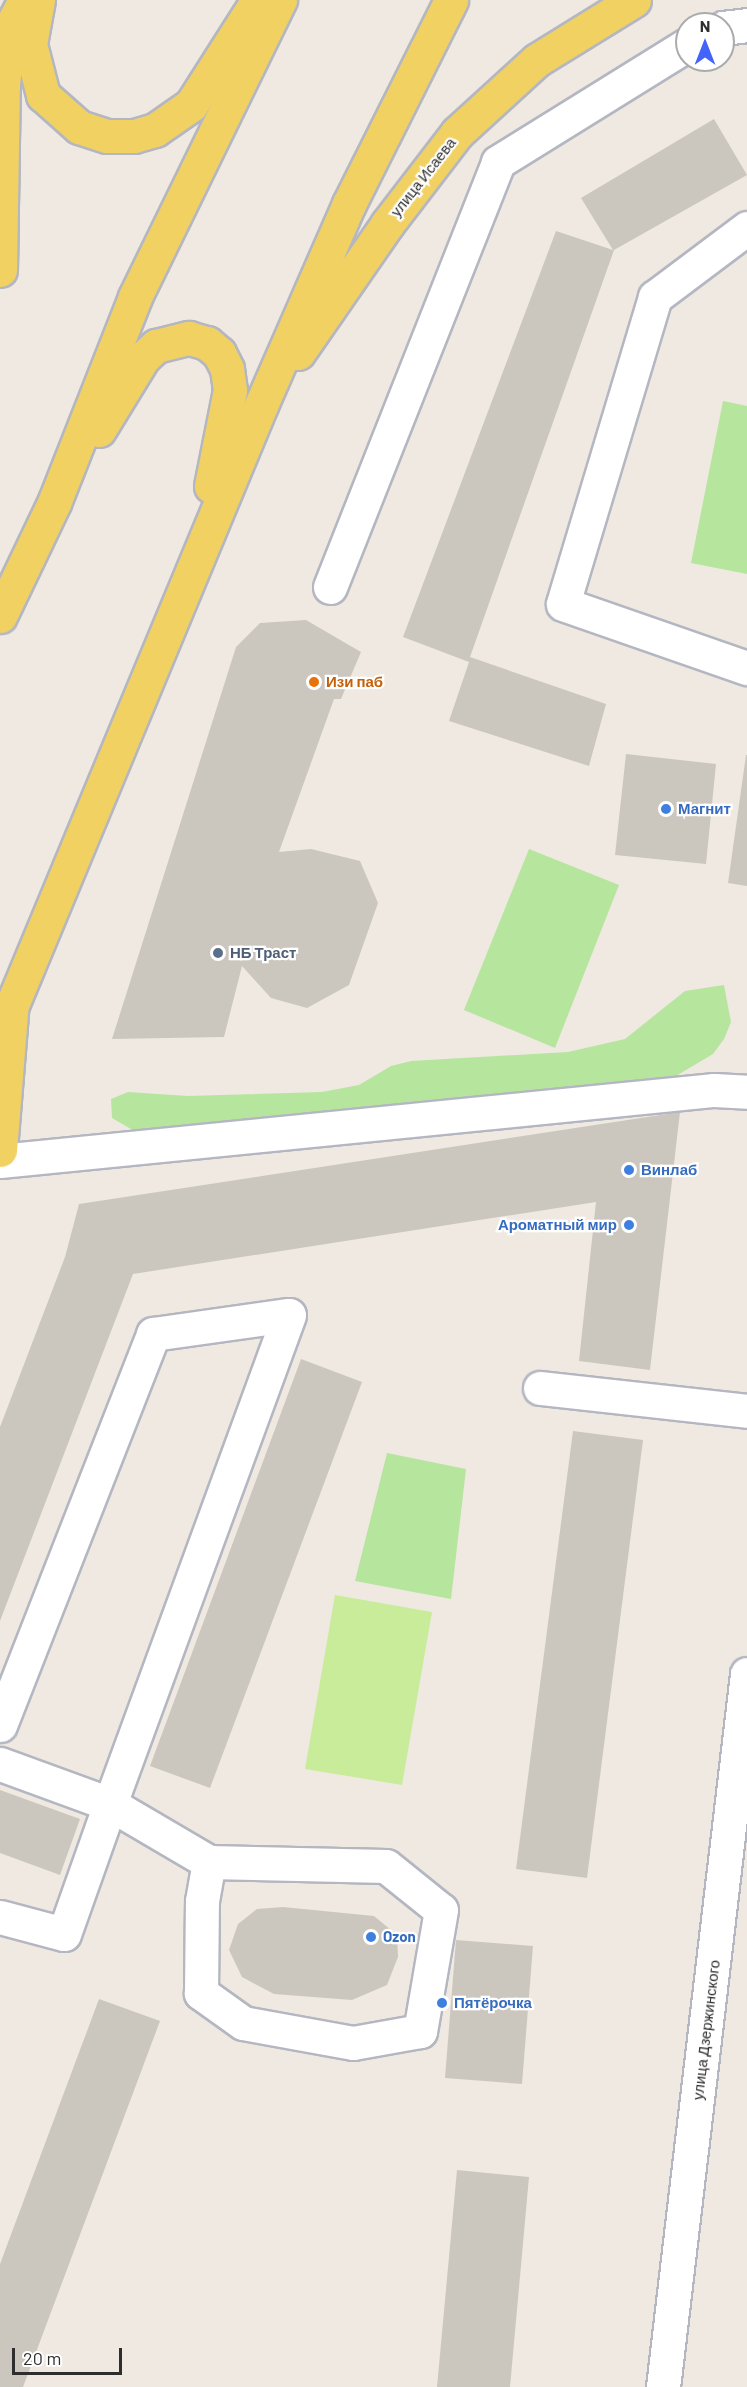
<!DOCTYPE html>
<meta charset="utf-8">
<style>
body{margin:0}
#map{position:relative;width:747px;height:2387px;overflow:hidden;background:#efe9e1;font-family:Barlow,sans-serif}
div>[style]{position:absolute}
[style*='--x']{left:calc(var(--x)*1px);top:calc(var(--y)*1px);width:calc(var(--w)*1px);rotate:calc(var(--a)*1deg)}
.green>*{inset:0;background:#b6e59e}
.pitch>*{inset:0;background:#c9ec9a}
.building>*{inset:0;background:#cbc7bf}
.roads{filter:drop-shadow(2px 0 #b4b7c1) drop-shadow(-2px 0 #b4b7c1) drop-shadow(0 2px #b4b7c1) drop-shadow(0 -2px #b4b7c1)}
.minor>*{height:33px;margin:-16.5px;padding:0 16.5px;transform-origin:16.5px;border-radius:16.5px;background:#fff}
.major>*{height:33px;margin:-16.5px;padding:0 16.5px;transform-origin:16.5px;border-radius:16.5px;background:#f2d163}
.dots>*{width:16px;height:16px;translate:-50% -50%;box-sizing:border-box;border:3px solid #fff;border-radius:50%}
span{translate:-50% -50%;white-space:nowrap;text-align:center;line-height:1.15;-webkit-text-stroke:4.5px #fff;paint-order:stroke}
.street-label{font-size:15px;color:#2e2e2e}
.food-label{font-size:15px;color:#c56008;font-weight:700}
.left{translate:0 -50%;text-align:left}
.shop-label{font-size:15px;color:#366cbe;font-weight:700}
.right{translate:-100% -50%;text-align:right}
.service-label{font-size:15px;color:#4e5e75;font-weight:700}
.north{position:absolute;left:675px;top:12px;width:60px;height:60px;box-sizing:border-box;background:#fff;border:2px solid #ababab;border-radius:50%;rotate:0deg;font-size:16px;font-weight:700;line-height:24px;text-align:center;color:#2e2e2e}
.north::after{content:'';display:block;margin:auto;width:21px;height:27px;background:#4264fb;clip-path:polygon(50% 0,100% 100%,50% 72%,0 100%)}
.scale{position:absolute;left:12px;top:2348px;width:110px;height:27px;box-sizing:border-box;border:3px solid #2e2e2e;border-top:0;padding-left:8px;font-size:18px;line-height:21px;white-space:nowrap;color:#2e2e2e;-webkit-text-stroke:4px #fff;paint-order:stroke}
</style>
<div id="map">
<div class="green">
<i style="clip-path:polygon(723px 401px,747px 406px,747px 574px,691px 563px)"></i>
<i style="clip-path:polygon(529px 849px,619px 885px,555px 1048px,464px 1010px)"></i>
<i style="clip-path:polygon(724px 985px,731px 1022px,724px 1039px,713px 1054px,664px 1083px,143px 1136px,112px 1118px,111px 1099px,128px 1092px,188px 1096px,322px 1092px,359px 1085px,391px 1066px,411px 1061px,568px 1052px,625px 1039px,685px 991px)"></i>
<i style="clip-path:polygon(387px 1453px,466px 1469px,451px 1599px,355px 1581px)"></i>
</div>
<div class="pitch">
<i style="clip-path:polygon(335px 1595px,432px 1612px,402px 1785px,305px 1769px)"></i>
</div>
<div class="building">
<i style="clip-path:polygon(714px 119px,747px 175px,614px 250px,470px 657px,606px 704px,589px 766px,449px 721px,469px 662px,403px 637px,556px 231px,613px 250px,581px 198px)"></i>
<i style="clip-path:polygon(306px 620px,361px 652px,341px 699px,334px 699px,279px 852px,311px 849px,360px 861px,378px 903px,349px 985px,307px 1008px,271px 998px,242px 966px,224px 1037px,112px 1039px,236px 647px,260px 623px)"></i>
<i style="clip-path:polygon(626px 754px,716px 764px,706px 864px,615px 855px)"></i>
<i style="clip-path:polygon(746px 755px,747px 755px,747px 886px,728px 883px)"></i>
<i style="clip-path:polygon(680px 1112px,650px 1370px,579px 1361px,596px 1202px,133px 1274px,0 1621px,0 1427px,65px 1257px,79px 1204px)"></i>
<i style="clip-path:polygon(301px 1359px,362px 1382px,210px 1788px,150px 1766px)"></i>
<i style="clip-path:polygon(573px 1431px,643px 1440px,587px 1878px,516px 1869px)"></i>
<i style="clip-path:polygon(0 1790px,80px 1819px,60px 1875px,0 1853px)"></i>
<i style="clip-path:polygon(283px 1907px,374px 1916px,397px 1935px,398px 1957px,387px 1985px,352px 2000px,274px 1994px,242px 1977px,229px 1950px,238px 1924px,257px 1909px)"></i>
<i style="clip-path:polygon(456px 1940px,533px 1946px,522px 2084px,445px 2078px)"></i>
<i style="clip-path:polygon(99px 1999px,160px 2021px,23px 2387px,0 2387px,0 2264px)"></i>
<i style="clip-path:polygon(457px 2170px,529px 2177px,510px 2387px,437px 2387px)"></i>
</div>
<div class="roads">
<div class="minor">
<i style="--x:723;--y:28;--w:24;--a:-7"></i>
<i style="--x:747;--y:228;--w:115;--a:143.1"></i>
<i style="--x:655;--y:297;--w:320;--a:106.7"></i>
<i style="--x:563;--y:604;--w:195;--a:19.2"></i>
<i style="--x:330;--y:587;--w:457;--a:-68.4"></i>
<i style="--x:498;--y:162;--w:222;--a:-31.8"></i>
<i style="--x:0;--y:1161;--w:718;--a:-5.68"></i>
<i style="--x:714;--y:1090;--w:33;--a:3"></i>
<i style="--x:540;--y:1388;--w:208;--a:6.3"></i>
<i style="--x:0;--y:1725;--w:420;--a:-68.6"></i>
<i style="--x:153;--y:1334;--w:137;--a:-8"></i>
<i style="--x:289;--y:1315;--w:521;--a:110.11"></i>
<i style="--x:110;--y:1804;--w:117;--a:-160"></i>
<i style="--x:0;--y:1917;--w:66;--a:14.9"></i>
<i style="--x:64;--y:1934;--w:138;--a:-70.5"></i>
<i style="--x:110;--y:1804;--w:115;--a:30.4"></i>
<i style="--x:209;--y:1862;--w:177;--a:1.3"></i>
<i style="--x:386;--y:1866;--w:70;--a:38.7"></i>
<i style="--x:441;--y:1910;--w:123;--a:99.8"></i>
<i style="--x:420;--y:2031;--w:68;--a:169.8"></i>
<i style="--x:353;--y:2043;--w:112;--a:-169.7"></i>
<i style="--x:243;--y:2023;--w:52;--a:-144.5"></i>
<i style="--x:201;--y:1993;--w:92;--a:-89.4"></i>
<i style="--x:202;--y:1901;--w:40;--a:-80"></i>
<i style="--x:663;--y:2387;--w:718;--a:-83.28"></i>
</div>
<div class="major">
<i style="--x:38;--y:0;--w:45;--a:100.3"></i>
<i style="--x:30;--y:44;--w:53;--a:75.7"></i>
<i style="--x:43;--y:95;--w:48;--a:41.6"></i>
<i style="--x:79;--y:127;--w:29;--a:18"></i>
<i style="--x:107;--y:136;--w:27;--a:0"></i>
<i style="--x:134;--y:136;--w:22;--a:-16"></i>
<i style="--x:155;--y:130;--w:44;--a:-34.8"></i>
<i style="--x:191;--y:105;--w:125;--a:-57.5"></i>
<i style="--x:0;--y:270;--w:186;--a:-89.1"></i>
<i style="--x:3;--y:84;--w:54;--a:-83.7"></i>
<i style="--x:9;--y:30;--w:34;--a:-62"></i>
<i style="--x:298;--y:353;--w:158;--a:-55.3"></i>
<i style="--x:388;--y:223;--w:113;--a:-52.5"></i>
<i style="--x:457;--y:133;--w:108;--a:-42.4"></i>
<i style="--x:537;--y:60;--w:114;--a:-31.7"></i>
<i style="--x:99;--y:430;--w:84;--a:-58.6"></i>
<i style="--x:143;--y:358;--w:18;--a:-43"></i>
<i style="--x:156;--y:346;--w:34;--a:-14"></i>
<i style="--x:189;--y:338;--w:19;--a:16"></i>
<i style="--x:207;--y:343;--w:16;--a:40"></i>
<i style="--x:219;--y:353;--w:18;--a:63"></i>
<i style="--x:227;--y:369;--w:21;--a:82"></i>
<i style="--x:230;--y:390;--w:98;--a:101.2"></i>
<i style="--x:0;--y:616;--w:125;--a:-64.5"></i>
<i style="--x:54;--y:503;--w:221;--a:-68.5"></i>
<i style="--x:135;--y:297;--w:331;--a:-64"></i>
<i style="--x:0;--y:1034;--w:683;--a:-67.45"></i>
<i style="--x:262;--y:403;--w:217;--a:-66.4"></i>
<i style="--x:349;--y:204;--w:228;--a:-63.4"></i>
<i style="--x:0;--y:1150;--w:138;--a:-85.4"></i>
</div>
</div>
<div class="dots">
<i style="left:314px;top:682px;background:#e8710a"></i>
<i style="left:666px;top:809px;background:#3f7fe0"></i>
<i style="left:218px;top:953px;background:#5c6f8a"></i>
<i style="left:629px;top:1170px;background:#3f7fe0"></i>
<i style="left:629px;top:1225px;background:#3f7fe0"></i>
<i style="left:371px;top:1937px;background:#3f7fe0"></i>
<i style="left:442px;top:2003px;background:#3f7fe0"></i>
</div>
<div class="street-label">
<span style="left:423px;top:177px;rotate:-52deg">улица Исаева</span>
<span style="left:706px;top:2030px;rotate:-83deg">улица Дзержинского</span>
</div>
<div class="food-label">
<span class="left" style="left:326px;top:682px">Изи паб</span>
</div>
<div class="shop-label">
<span class="left" style="left:678px;top:809px">Магнит</span>
<span class="left" style="left:641px;top:1170px">Винлаб</span>
<span class="right" style="left:617px;top:1225px">Ароматный мир</span>
<span class="left" style="left:383px;top:1937px">Ozon</span>
<span class="left" style="left:454px;top:2003px">Пятёрочка</span>
</div>
<div class="service-label">
<span class="left" style="left:230px;top:953px">НБ Траст</span>
</div>
<div class="north">N</div>
<div class="scale">20 m</div>
</div>
